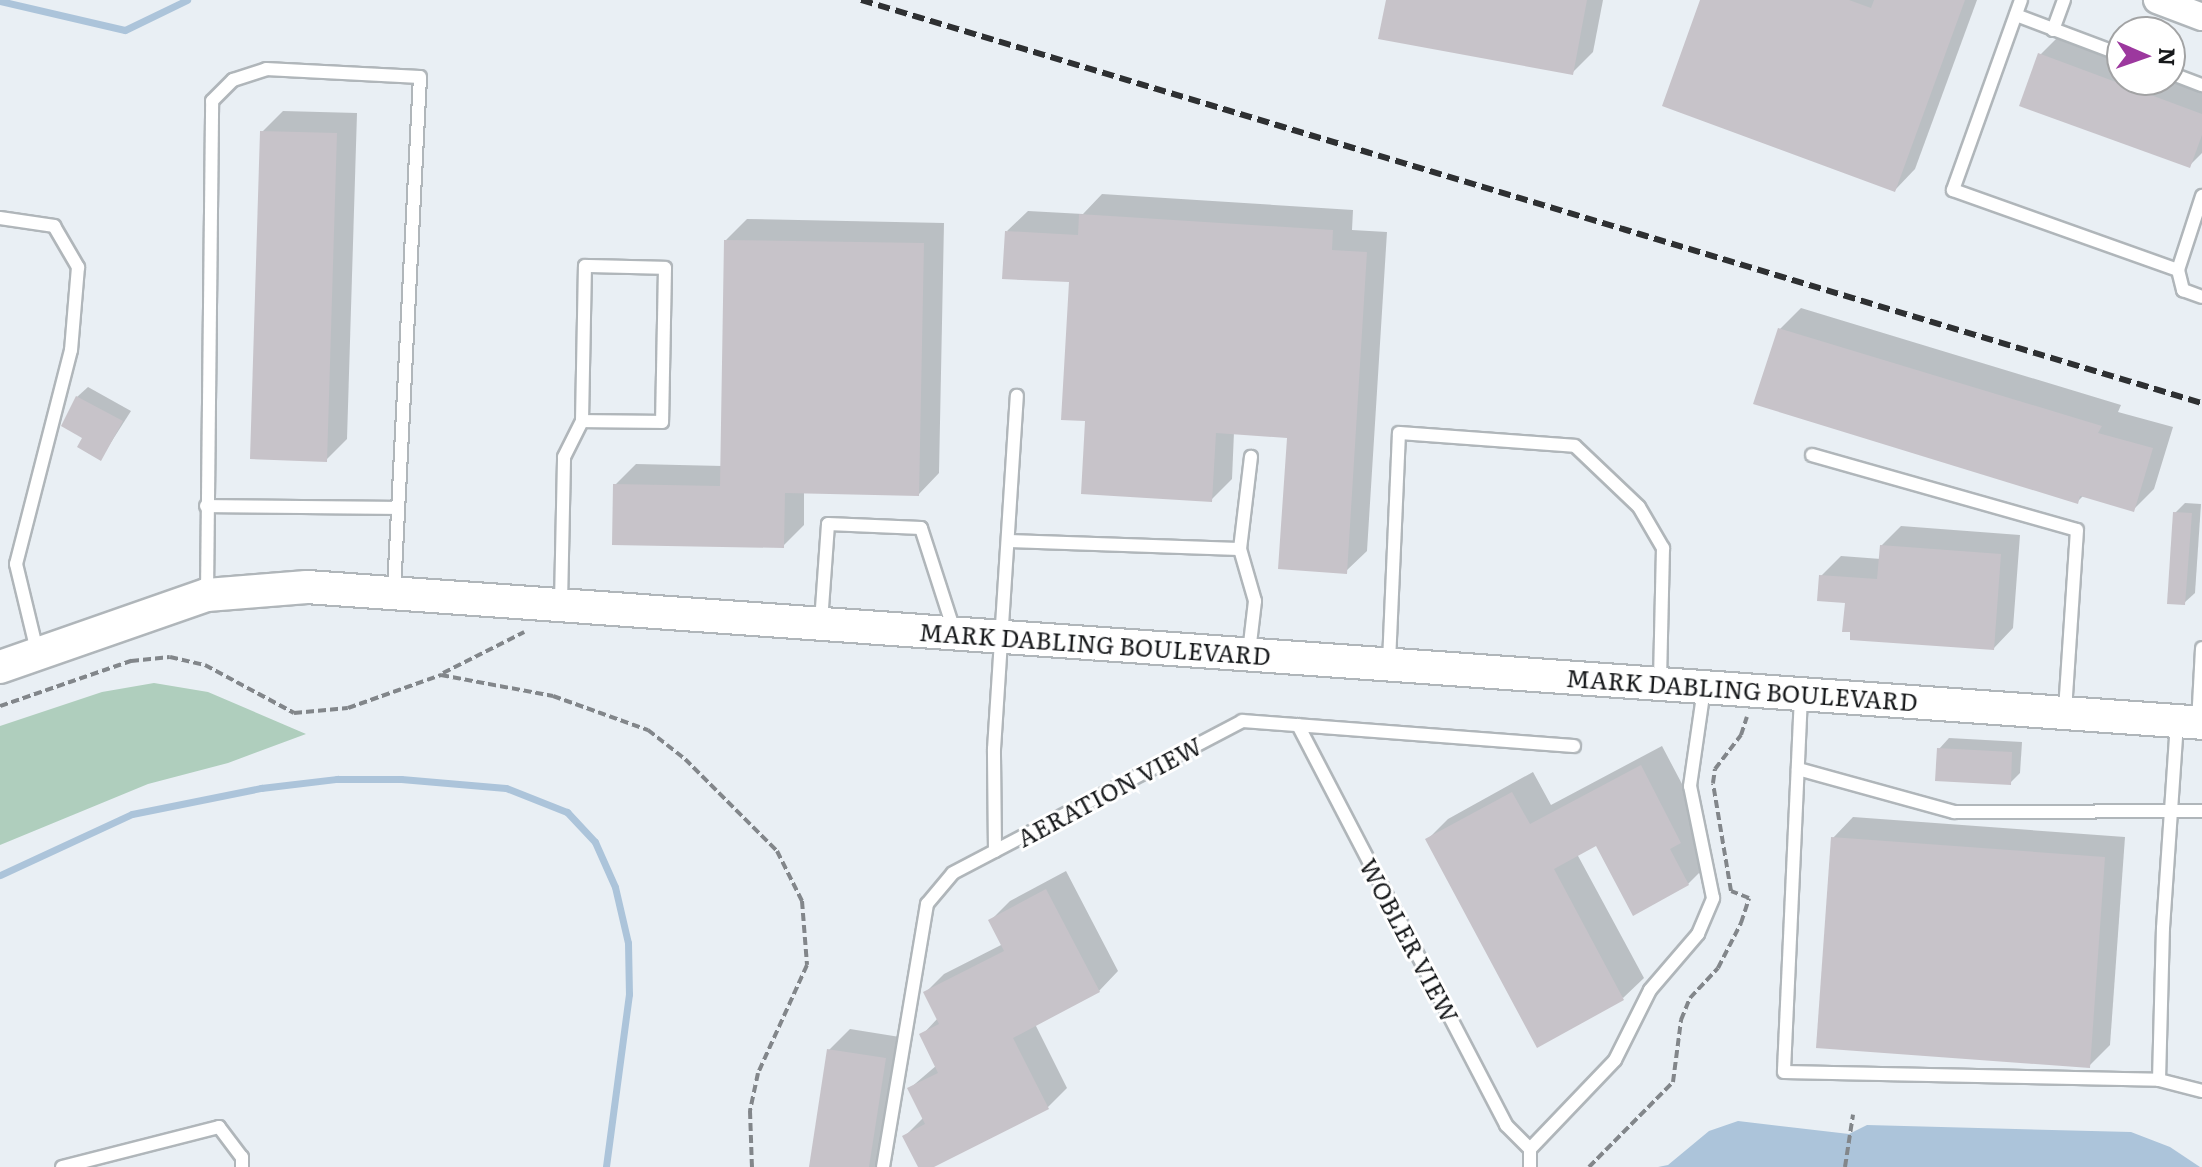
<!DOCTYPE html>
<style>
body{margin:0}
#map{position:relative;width:2202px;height:1167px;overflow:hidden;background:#e9eff4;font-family:Literata,serif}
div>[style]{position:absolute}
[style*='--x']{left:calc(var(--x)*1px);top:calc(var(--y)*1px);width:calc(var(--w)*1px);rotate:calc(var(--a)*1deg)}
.green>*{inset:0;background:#afcebd}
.water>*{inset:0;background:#acc4da}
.shadow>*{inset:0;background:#0003}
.stream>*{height:7px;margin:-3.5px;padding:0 3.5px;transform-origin:3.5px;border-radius:3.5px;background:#acc4da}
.building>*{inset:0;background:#c7c3c9}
.path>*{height:4px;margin-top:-2px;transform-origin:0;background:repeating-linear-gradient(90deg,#82868a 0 8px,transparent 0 12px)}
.roads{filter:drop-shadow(2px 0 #b0b6ba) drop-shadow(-2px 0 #b0b6ba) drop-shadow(0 2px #b0b6ba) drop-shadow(0 -2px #b0b6ba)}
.service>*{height:12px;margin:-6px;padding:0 6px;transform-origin:6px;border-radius:6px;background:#fff}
.minor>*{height:26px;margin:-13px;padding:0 13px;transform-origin:13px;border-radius:13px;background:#fff}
.tertiary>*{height:32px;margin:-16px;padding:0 16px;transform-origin:16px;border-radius:16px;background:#fff}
.rail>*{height:6px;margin-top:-3px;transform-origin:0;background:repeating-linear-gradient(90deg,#2e3032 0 12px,transparent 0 18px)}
span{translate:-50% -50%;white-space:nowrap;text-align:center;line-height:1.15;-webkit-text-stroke:6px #fff;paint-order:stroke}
.street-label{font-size:24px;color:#17191b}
.north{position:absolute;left:2106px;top:16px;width:80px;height:80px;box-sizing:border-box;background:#fff;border:2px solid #a2a3a4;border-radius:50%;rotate:92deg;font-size:22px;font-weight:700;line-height:32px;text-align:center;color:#17191b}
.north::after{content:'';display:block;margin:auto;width:28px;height:36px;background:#9c389e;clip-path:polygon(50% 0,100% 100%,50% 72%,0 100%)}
</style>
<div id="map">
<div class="green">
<i style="clip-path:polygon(154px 683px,208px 692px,306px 734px,228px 763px,148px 784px,0 845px,0 726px,102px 692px)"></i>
</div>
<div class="water">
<i style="clip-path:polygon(1738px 1121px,1849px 1134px,1867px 1125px,2131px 1132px,2170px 1147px,2200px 1167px,1658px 1167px,1668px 1165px,1709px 1131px)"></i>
</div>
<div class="shadow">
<i style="clip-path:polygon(1388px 0,1603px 0,1593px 52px,1572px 73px)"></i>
<i style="clip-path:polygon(1702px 0,1977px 0,1915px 169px,1895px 190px)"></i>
<i style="clip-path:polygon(2061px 34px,2122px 56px,2122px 80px,2170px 80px,2170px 74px,2202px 85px,2202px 153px,2189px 166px,2040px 55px)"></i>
<i style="clip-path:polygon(283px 111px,357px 113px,347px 439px,326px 460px,262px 132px)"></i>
<i style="clip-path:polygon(1102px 194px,1353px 210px,1352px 230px,1387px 232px,1367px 551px,1346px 571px,1289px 436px,1234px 432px,1232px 479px,1211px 500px,1087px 420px,1071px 281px,1007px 231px,1028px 211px,1083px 214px)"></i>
<i style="clip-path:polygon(747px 219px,944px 223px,939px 473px,919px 494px,804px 492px,804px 525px,783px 546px,615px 485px,636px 464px,723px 466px,726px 240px)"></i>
<i style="clip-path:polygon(1801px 308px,2121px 405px,2118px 412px,2173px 427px,2154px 489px,2133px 510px,2084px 495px,2078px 501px,1780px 329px)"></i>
<i style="clip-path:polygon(88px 387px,131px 411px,101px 458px,85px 437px,77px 397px)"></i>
<i style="clip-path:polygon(2185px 503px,2201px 504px,2195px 593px,2184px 603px,2175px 513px)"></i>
<i style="clip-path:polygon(1901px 526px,2020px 535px,2013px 628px,1994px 648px,1847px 601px,1821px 576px,1841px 556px,1881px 559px,1881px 546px)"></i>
<i style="clip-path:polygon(1949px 738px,2022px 742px,2020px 773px,2010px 783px,1939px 749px)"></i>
<i style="clip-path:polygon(1662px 746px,1701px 820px,1692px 830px,1709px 863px,1688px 884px,1597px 843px,1577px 854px,1644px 978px,1623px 998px,1427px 840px,1448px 819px,1533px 772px,1551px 805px)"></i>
<i style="clip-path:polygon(1853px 817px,2125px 837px,2110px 1045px,2089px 1066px,1833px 838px)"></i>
<i style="clip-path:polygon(1066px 871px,1118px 971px,1099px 991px,1035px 1024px,1067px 1088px,1047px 1108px,920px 1167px,905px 1136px,924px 1117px,909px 1089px,937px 1065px,922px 1035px,938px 1018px,925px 993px,944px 974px,1003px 944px,990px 921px,1010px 901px)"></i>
<i style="clip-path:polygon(850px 1029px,906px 1038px,886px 1167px,811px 1167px,829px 1050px)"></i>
</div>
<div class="stream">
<i style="--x:0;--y:1;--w:128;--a:13.1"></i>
<i style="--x:125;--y:30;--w:69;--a:-25.8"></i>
<i style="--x:0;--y:875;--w:145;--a:-24.8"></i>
<i style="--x:132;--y:814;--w:132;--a:-11.4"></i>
<i style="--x:261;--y:788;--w:77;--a:-6.8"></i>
<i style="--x:337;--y:779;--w:64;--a:0"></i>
<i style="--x:401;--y:779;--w:105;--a:4.9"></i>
<i style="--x:506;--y:788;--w:66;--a:21.5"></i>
<i style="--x:567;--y:812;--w:41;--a:47"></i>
<i style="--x:595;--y:842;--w:49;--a:66"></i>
<i style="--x:615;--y:887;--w:57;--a:76.9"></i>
<i style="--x:628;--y:943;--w:51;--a:88.9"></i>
<i style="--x:629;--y:994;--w:175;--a:97.6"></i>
</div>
<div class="building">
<i style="clip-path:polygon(1386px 0,1587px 0,1573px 75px,1378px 39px)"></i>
<i style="clip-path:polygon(1700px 0,1849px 0,1871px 8px,1874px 0,1965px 0,1895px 192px,1662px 106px)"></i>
<i style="clip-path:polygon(2038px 53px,2202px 114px,2202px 135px,2190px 168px,2019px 106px)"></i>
<i style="clip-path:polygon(260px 131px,337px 133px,327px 462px,250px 459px)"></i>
<i style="clip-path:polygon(1079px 214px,1333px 230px,1332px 250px,1367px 252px,1347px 574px,1278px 569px,1287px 438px,1216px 433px,1212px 502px,1081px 494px,1085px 421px,1061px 420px,1069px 282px,1002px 279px,1005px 231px,1078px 235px)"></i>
<i style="clip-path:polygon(724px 240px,924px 243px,919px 496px,785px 493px,784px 548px,612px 545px,613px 484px,720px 486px)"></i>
<i style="clip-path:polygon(1778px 328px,2102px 426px,2098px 433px,2153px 448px,2134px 512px,2080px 496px,2078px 504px,1753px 404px)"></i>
<i style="clip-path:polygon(76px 396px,123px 421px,101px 461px,77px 447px,82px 438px,61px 426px)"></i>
<i style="clip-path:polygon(2173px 512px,2192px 513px,2185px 605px,2167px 604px)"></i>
<i style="clip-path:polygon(1880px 545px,2001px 554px,1994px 650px,1850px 640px,1850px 632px,1842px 632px,1845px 603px,1817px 601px,1819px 575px,1877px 579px)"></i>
<i style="clip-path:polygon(1937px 748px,2012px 752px,2011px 785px,1935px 781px)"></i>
<i style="clip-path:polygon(1641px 765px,1681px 843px,1670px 849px,1689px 885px,1633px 916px,1596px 846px,1554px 869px,1624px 1000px,1537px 1048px,1425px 839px,1512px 792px,1530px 824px)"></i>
<i style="clip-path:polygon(1831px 837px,2105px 857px,2090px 1068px,1816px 1048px)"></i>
<i style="clip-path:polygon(1046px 889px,1100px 992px,1013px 1038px,1049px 1109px,934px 1167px,918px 1167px,902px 1136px,925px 1124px,907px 1088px,938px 1073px,919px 1034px,939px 1024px,923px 992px,1004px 951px,988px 920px)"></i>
<i style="clip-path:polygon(827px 1049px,886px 1058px,869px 1167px,809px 1167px)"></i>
</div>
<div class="path">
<i style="--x:443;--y:673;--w:91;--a:-26.8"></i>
<i style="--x:0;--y:706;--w:139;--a:-19"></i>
<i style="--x:131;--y:661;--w:39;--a:-6"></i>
<i style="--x:170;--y:657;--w:36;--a:13"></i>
<i style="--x:205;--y:665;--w:101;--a:28.3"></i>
<i style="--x:294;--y:713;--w:54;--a:-5.3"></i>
<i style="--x:348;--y:708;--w:99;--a:-19.5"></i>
<i style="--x:441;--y:675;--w:114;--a:10.6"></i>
<i style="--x:553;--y:696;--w:101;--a:19.7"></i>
<i style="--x:648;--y:730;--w:47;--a:38.1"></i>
<i style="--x:685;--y:759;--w:130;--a:45"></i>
<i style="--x:777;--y:851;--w:56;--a:63.4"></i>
<i style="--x:802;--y:901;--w:64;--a:85.5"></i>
<i style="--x:807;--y:965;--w:119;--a:114.4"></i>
<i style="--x:758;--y:1073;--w:39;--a:102"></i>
<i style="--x:750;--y:1111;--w:56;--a:88"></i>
<i style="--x:1589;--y:1167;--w:120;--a:-45.3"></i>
<i style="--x:1673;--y:1082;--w:63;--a:-82.6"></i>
<i style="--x:1681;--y:1020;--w:24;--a:-68"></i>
<i style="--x:1690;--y:998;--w:41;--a:-47"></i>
<i style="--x:1718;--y:968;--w:51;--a:-62.9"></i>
<i style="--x:1741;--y:923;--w:26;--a:-72"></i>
<i style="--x:1749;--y:898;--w:19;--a:-159"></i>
<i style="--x:1731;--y:891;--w:109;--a:-99.5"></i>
<i style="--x:1713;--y:783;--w:14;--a:-82"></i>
<i style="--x:1715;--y:769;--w:43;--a:-52.6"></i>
<i style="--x:1741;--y:735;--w:19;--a:-72"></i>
<i style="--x:1845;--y:1167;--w:53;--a:-81.3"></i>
</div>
<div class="roads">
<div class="service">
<i style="--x:2021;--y:0;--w:202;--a:109.7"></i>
<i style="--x:1953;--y:190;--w:239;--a:19.6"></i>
<i style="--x:2178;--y:270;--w:78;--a:-72"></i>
<i style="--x:2016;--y:15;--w:113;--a:20.7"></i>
<i style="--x:2053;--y:30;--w:32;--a:-70"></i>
<i style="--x:2170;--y:73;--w:34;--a:21"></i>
<i style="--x:0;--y:218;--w:55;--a:8.4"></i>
<i style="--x:54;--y:226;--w:48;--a:59.7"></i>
<i style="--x:78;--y:267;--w:83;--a:94.8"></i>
<i style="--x:71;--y:350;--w:221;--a:104.4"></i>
<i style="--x:16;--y:564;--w:89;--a:76.4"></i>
<i style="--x:2178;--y:270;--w:21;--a:76"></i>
<i style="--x:2183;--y:290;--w:20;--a:20"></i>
<i style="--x:1812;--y:455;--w:275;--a:15.8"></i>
<i style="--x:2077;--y:530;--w:183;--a:93.8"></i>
<i style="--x:206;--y:506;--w:191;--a:0.6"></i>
<i style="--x:1008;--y:541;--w:232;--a:2"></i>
<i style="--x:1240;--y:549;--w:93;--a:-83.2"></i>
<i style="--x:1240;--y:549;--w:54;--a:73.9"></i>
<i style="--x:1255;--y:601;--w:51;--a:96.7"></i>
<i style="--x:207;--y:593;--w:492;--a:-89.4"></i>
<i style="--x:212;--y:101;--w:30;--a:-45"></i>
<i style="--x:233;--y:80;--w:35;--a:-18"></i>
<i style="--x:266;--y:69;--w:154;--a:3"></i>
<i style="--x:420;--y:77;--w:515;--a:92.9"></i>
<i style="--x:561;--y:603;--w:146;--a:-88.8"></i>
<i style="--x:564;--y:457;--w:40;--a:-63.4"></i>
<i style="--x:582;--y:421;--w:155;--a:-88.9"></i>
<i style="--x:585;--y:266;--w:80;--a:1.4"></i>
<i style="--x:665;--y:268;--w:154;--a:91.1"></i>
<i style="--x:662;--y:422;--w:80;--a:-179.3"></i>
<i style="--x:821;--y:622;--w:98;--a:-85.9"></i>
<i style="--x:828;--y:524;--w:93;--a:2.5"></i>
<i style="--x:921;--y:528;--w:107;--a:72.1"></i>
<i style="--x:1389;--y:662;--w:229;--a:-87.5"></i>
<i style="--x:1399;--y:433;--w:176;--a:4.2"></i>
<i style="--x:1575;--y:446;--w:88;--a:43.6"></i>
<i style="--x:1639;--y:507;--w:48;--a:59.7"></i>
<i style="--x:1663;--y:548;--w:135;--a:91.3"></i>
<i style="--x:1801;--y:696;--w:376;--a:92.6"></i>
<i style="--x:1784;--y:1072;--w:375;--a:1.2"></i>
<i style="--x:2159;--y:1080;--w:44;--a:14.3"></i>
<i style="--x:2198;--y:723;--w:75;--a:-86.9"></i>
<i style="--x:1298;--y:725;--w:451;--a:62.5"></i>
<i style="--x:1506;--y:1125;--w:34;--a:45"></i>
<i style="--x:1798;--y:769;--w:162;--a:15.4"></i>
<i style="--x:1954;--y:812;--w:248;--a:-0.2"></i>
<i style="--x:995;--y:851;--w:102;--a:-90.6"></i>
<i style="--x:994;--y:749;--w:354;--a:-86.3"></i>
<i style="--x:2159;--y:1080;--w:152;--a:-88.5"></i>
<i style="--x:2163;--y:928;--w:204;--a:-86.1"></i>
<i style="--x:62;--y:1167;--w:162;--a:-14.3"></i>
<i style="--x:219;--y:1127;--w:38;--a:53"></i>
<i style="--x:242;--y:1157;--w:10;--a:90"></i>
<i style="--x:883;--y:1167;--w:267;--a:-80.5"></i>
<i style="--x:927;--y:904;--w:40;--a:-50"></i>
<i style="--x:953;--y:873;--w:327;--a:-27.7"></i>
<i style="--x:1242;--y:721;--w:333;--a:4.3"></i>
<i style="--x:1530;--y:1167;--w:18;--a:-90"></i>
<i style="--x:1530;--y:1149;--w:123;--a:-46.3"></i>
<i style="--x:1615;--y:1060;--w:78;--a:-63.4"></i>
<i style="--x:1650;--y:990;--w:74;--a:-49.4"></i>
<i style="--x:1698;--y:934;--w:39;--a:-67"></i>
<i style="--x:1713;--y:898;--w:114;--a:-101.6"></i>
<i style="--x:1690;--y:786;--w:98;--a:-81.8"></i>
</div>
<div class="minor">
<i style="--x:2157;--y:0;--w:48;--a:20.7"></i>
</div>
<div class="tertiary">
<i style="--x:0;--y:667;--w:219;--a:-19.2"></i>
<i style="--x:207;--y:595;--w:100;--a:-4.6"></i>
<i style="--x:307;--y:587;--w:1900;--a:4.1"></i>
</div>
</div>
<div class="rail">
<i style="--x:861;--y:0;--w:1400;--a:16.73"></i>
</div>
<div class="street-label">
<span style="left:1095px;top:643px;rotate:4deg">MARK DABLING BOULEVARD</span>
<span style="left:1742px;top:689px;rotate:4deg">MARK DABLING BOULEVARD</span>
<span style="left:1109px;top:791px;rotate:-28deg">AERATION VIEW</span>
<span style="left:1410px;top:940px;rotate:62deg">WOBLER VIEW</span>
</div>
<div class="north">N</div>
</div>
